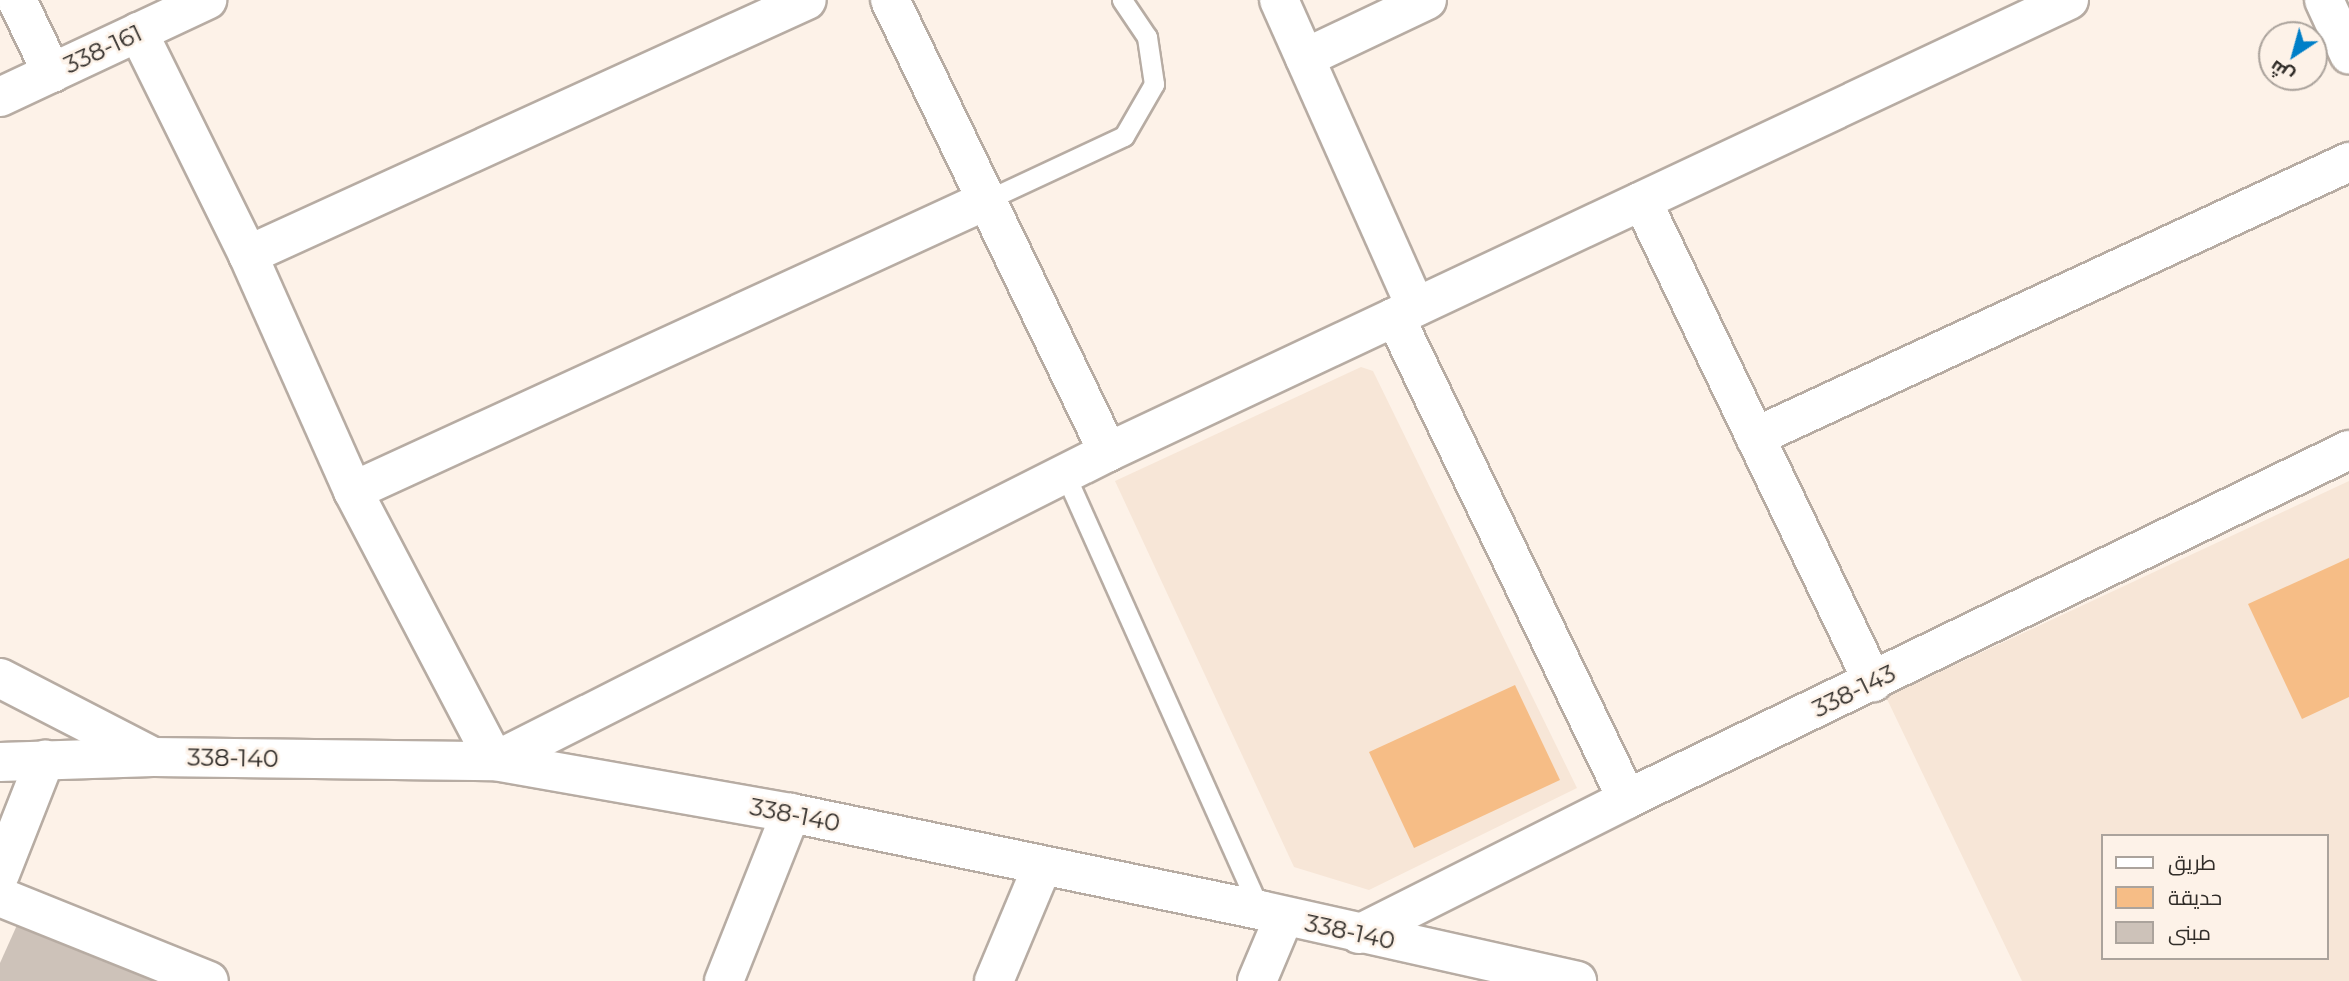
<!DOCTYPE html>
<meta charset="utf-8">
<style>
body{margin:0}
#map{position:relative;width:2349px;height:981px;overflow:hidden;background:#fdf2e8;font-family:Montserrat,Cairo,sans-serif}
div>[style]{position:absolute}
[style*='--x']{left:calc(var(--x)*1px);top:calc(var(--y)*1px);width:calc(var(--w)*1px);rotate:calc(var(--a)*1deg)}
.built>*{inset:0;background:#f7e6d7}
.green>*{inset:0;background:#f6bd86}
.building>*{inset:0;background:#cdc2b9}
.roads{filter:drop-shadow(2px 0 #b7aca3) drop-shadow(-2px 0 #b7aca3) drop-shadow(0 2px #b7aca3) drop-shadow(0 -2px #b7aca3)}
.service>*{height:19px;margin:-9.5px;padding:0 9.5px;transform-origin:9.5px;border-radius:9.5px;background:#fff}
.minor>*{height:38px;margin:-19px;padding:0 19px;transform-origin:19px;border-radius:19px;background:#fff}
.tertiary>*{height:38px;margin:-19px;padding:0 19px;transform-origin:19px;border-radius:19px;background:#fff}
span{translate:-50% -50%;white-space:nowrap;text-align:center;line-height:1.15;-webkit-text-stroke:5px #fdf2e8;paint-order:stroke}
.street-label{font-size:24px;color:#312d29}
.legend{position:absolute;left:2101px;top:834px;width:228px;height:126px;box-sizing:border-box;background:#fdf2e8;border:2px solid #aba39c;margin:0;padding:9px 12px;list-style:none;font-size:21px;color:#312d29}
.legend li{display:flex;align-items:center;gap:14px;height:35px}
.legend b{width:35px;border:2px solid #aba39c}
.north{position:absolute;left:2258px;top:21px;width:70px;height:70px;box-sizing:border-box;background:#fdf2e8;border:2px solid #aba39c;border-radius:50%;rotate:216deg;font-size:19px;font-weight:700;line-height:28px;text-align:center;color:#312d29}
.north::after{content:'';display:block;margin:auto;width:24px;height:32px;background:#007fc8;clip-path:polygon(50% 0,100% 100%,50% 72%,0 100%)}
</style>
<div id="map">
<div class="built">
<i style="clip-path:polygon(1361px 367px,1373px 371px,1577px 788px,1369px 890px,1294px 867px,1115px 481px)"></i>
<i style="clip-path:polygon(evenodd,2349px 481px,2349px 981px,2022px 981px,1886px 697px,2349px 481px,2102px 836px,2326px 836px,2326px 958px,2102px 958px,2102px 836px)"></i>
</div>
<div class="green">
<i style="clip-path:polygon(2349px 558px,2349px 697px,2302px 719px,2248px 604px)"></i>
<i style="clip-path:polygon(1515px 685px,1560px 780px,1414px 848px,1369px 752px)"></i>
</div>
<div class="building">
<i style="clip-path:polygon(22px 914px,177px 981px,0 981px,0 963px)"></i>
</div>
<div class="roads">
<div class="service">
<i style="--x:987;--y:200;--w:151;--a:-25"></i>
<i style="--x:1124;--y:136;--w:60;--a:-60"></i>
<i style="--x:1154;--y:84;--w:48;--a:-98.5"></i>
<i style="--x:1147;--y:37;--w:45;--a:-124"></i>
<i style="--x:1065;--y:474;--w:478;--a:65.9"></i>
</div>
<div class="minor">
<i style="--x:17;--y:0;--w:81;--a:64.4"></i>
<i style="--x:890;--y:0;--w:502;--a:64.25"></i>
<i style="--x:1279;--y:0;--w:336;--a:66"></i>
<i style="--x:138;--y:32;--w:249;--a:63.7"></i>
<i style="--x:248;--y:255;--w:258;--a:66"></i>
<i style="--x:353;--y:491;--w:305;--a:62.3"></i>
<i style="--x:495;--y:761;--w:686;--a:-26.75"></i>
<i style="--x:1108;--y:452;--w:1062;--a:-25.19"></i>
<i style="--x:1305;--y:58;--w:135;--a:-25.4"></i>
<i style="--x:0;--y:97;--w:229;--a:-25.1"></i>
<i style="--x:1642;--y:201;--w:534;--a:64.35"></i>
<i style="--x:248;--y:255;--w:614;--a:-24.52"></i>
<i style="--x:1395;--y:317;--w:535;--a:64.3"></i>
<i style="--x:1755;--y:437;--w:655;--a:-24.84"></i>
<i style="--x:353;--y:491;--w:698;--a:-24.65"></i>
<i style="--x:0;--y:678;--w:170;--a:27.3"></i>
<i style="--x:0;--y:762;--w:153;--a:-1.9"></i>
<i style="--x:153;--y:757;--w:342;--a:0.7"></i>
<i style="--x:495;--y:761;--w:301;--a:10"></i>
<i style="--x:791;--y:813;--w:479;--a:11.7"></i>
<i style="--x:1260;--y:910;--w:325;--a:12.6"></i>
<i style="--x:0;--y:874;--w:123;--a:-68.5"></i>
<i style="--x:0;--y:897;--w:225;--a:21.9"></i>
<i style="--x:1359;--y:934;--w:300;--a:-26.7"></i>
<i style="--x:1627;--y:799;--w:802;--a:-25.8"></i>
<i style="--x:724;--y:981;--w:181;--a:-68.3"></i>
<i style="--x:994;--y:981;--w:124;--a:-67.2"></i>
<i style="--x:1257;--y:981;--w:69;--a:-67.1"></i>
</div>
<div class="tertiary">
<i style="--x:2324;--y:0;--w:60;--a:65.2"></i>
</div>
</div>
<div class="street-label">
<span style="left:103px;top:49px;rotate:-25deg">338-161</span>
<span style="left:1854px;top:691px;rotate:-26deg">338-143</span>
<span style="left:233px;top:758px;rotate:1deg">338-140</span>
<span style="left:795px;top:815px;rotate:11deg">338-140</span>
<span style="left:1350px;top:932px;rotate:12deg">338-140</span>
</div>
<ul class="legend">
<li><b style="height:9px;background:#fff"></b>طريق</li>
<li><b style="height:19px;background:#f6bd86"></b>حديقة</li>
<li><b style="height:19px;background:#cdc2b9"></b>مبنى</li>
</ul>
<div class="north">ش</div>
</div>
